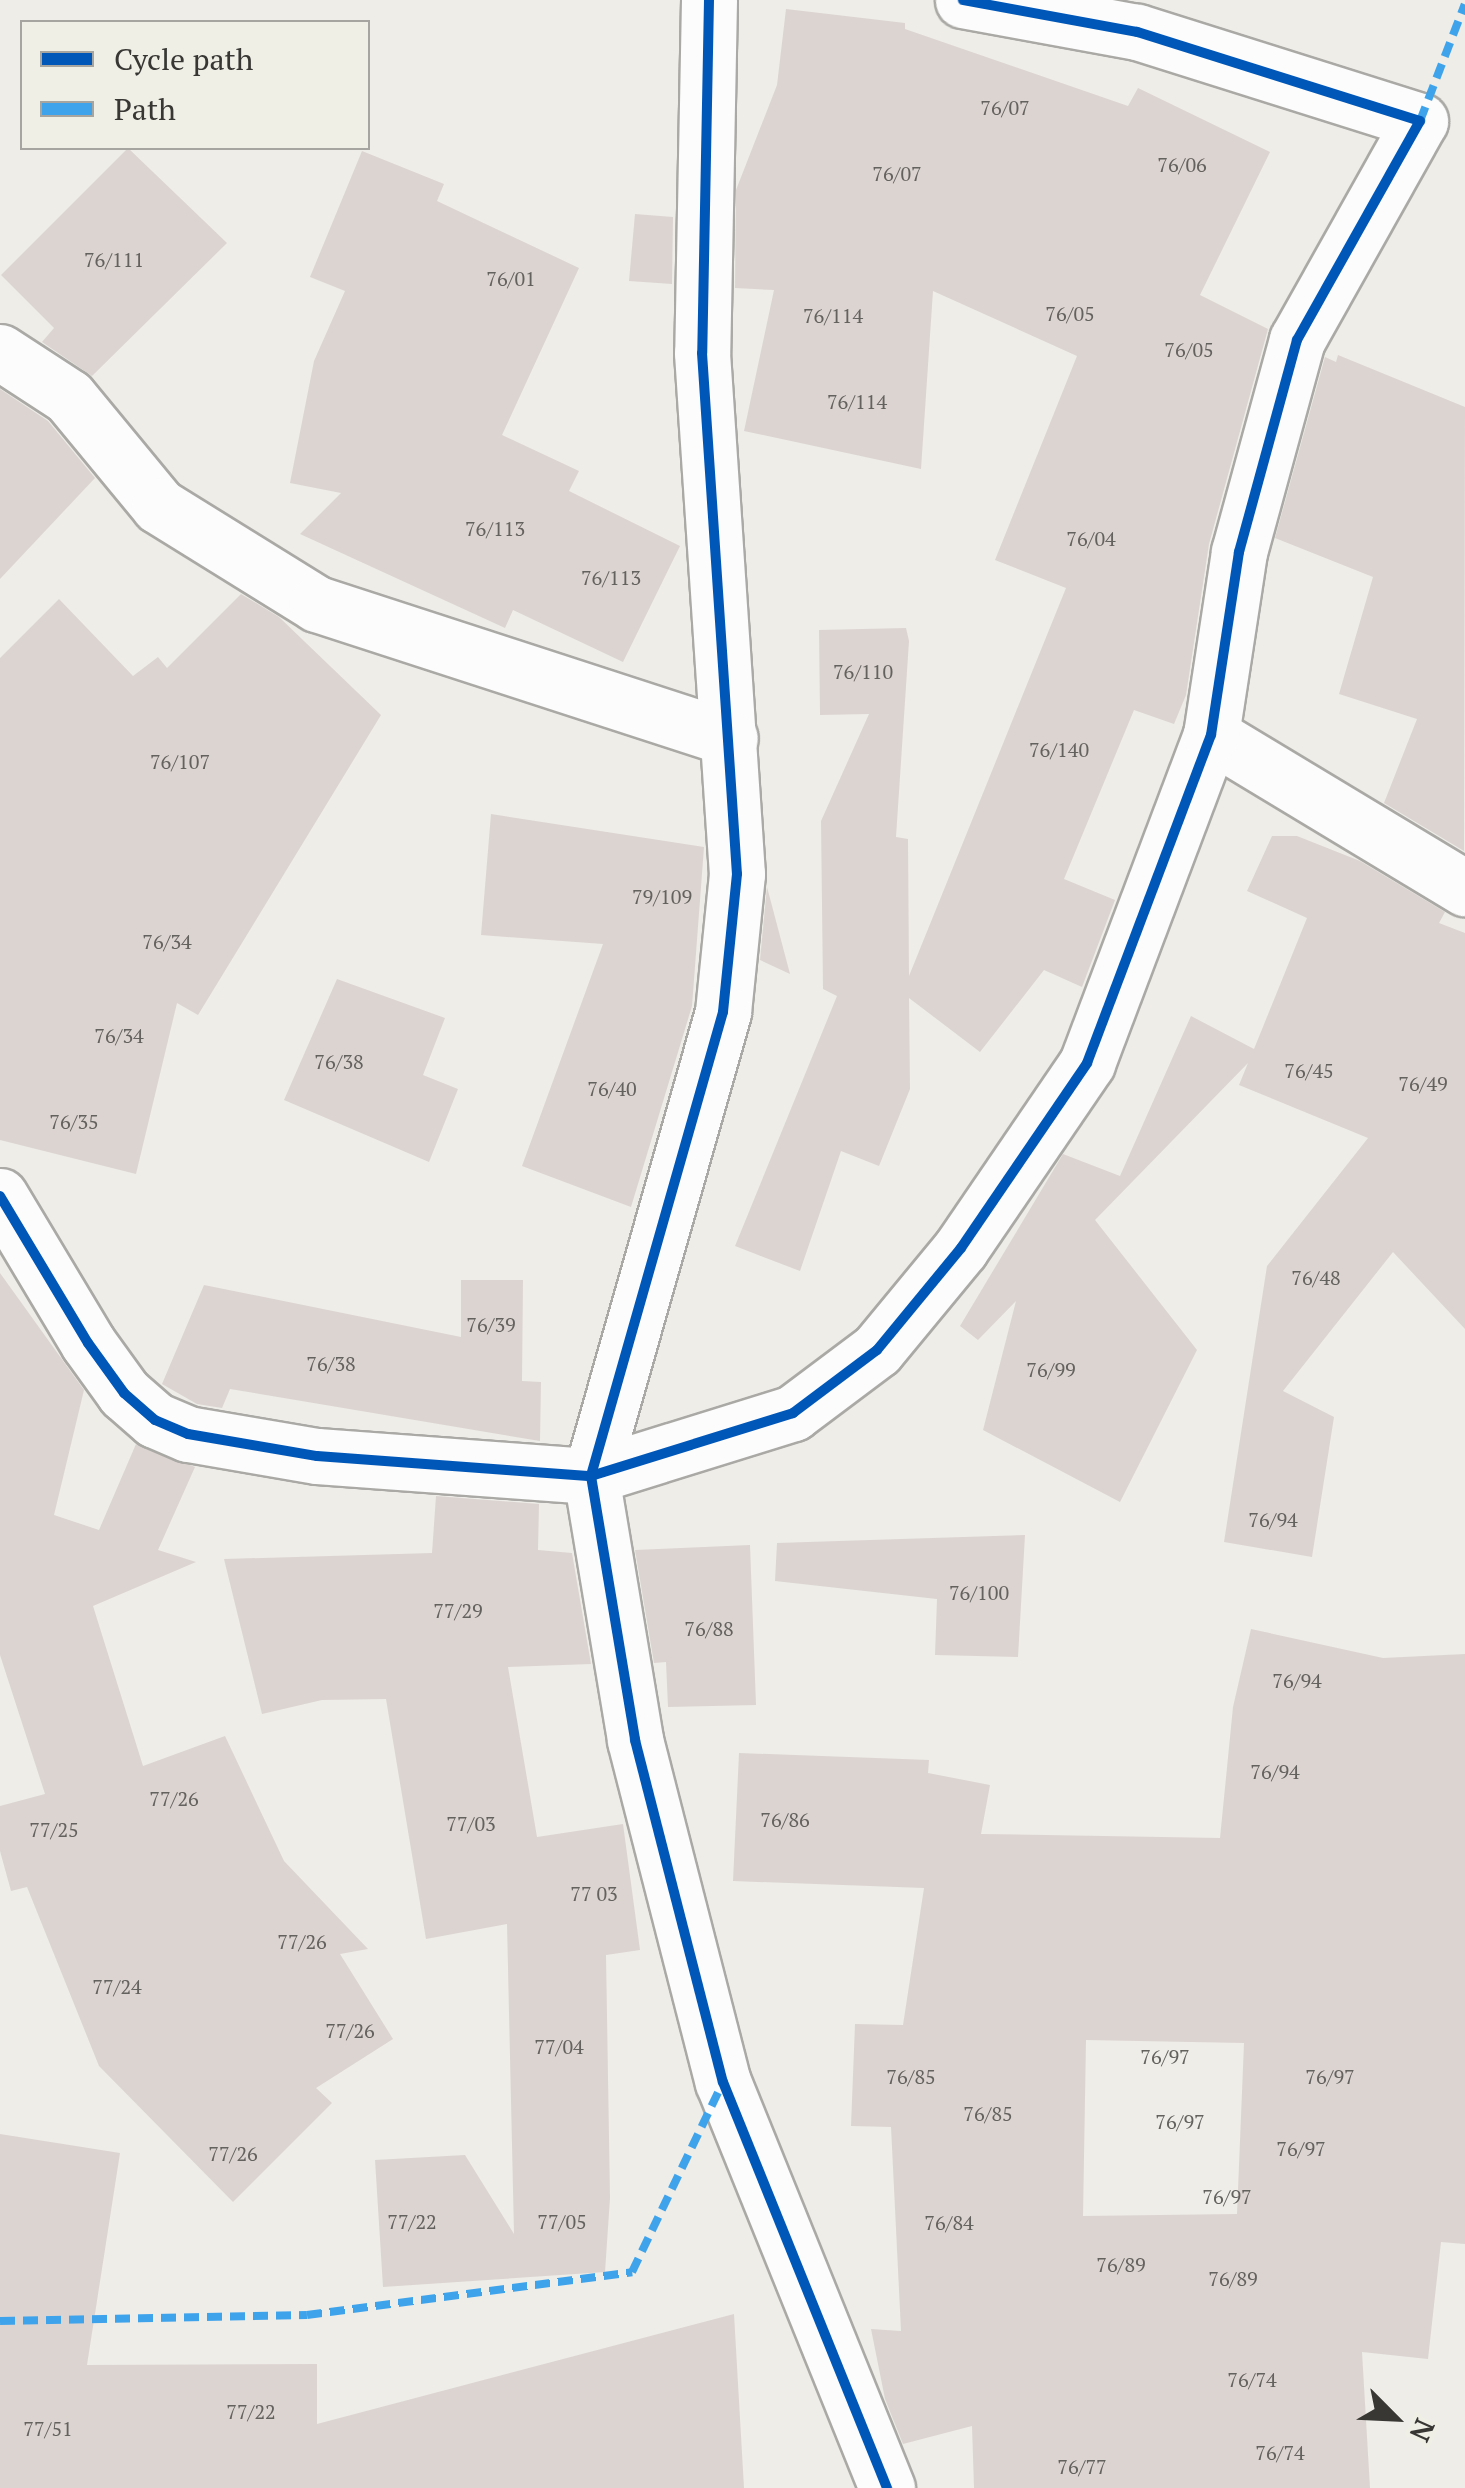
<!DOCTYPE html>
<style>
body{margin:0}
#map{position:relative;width:1465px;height:2488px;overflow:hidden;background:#eeede8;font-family:"PT Serif",serif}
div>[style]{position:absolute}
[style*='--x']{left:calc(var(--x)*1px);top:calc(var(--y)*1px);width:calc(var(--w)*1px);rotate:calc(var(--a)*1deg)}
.building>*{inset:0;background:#dcd4d1}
.roads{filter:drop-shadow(2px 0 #aaa9a5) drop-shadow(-2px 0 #aaa9a5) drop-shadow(0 2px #aaa9a5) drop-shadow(0 -2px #aaa9a5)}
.minor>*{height:55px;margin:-27.5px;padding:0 27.5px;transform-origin:27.5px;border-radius:27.5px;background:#fcfcfc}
.quiet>*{height:8px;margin-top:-4px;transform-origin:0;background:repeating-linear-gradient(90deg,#3fa3eb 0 15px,transparent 0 23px)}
.cycleway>*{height:10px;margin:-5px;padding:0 5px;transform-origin:5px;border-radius:5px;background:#0057b8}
span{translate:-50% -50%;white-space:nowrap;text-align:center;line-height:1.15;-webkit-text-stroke:9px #f0efe6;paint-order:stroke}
.number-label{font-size:20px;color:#64625f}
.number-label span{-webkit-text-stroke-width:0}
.legend{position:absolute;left:20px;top:20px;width:350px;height:130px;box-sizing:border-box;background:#f0efe6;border:2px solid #a6a59f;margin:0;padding:12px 18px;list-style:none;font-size:30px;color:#383734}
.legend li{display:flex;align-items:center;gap:20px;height:50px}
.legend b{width:50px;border:2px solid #a6a59f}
.north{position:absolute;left:1345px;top:2368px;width:100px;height:100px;-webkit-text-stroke:8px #f0efe6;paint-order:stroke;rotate:114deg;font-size:28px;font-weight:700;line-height:40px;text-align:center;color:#383734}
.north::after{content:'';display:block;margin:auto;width:35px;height:45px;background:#383734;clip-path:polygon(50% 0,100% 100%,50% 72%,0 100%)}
</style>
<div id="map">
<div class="building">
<i style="clip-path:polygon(786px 9px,905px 23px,905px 29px,1128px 106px,1138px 88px,1270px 152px,1200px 295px,1268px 329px,1209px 544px,1186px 695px,1174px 724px,1134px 710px,1064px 879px,1115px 900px,1082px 987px,1044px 970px,980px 1052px,909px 998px,910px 1089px,879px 1166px,841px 1151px,800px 1271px,735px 1246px,837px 996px,823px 989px,821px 821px,869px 714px,820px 715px,819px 630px,906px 628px,909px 641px,896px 837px,908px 839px,909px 976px,1066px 588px,995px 560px,1077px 356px,933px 291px,921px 469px,744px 431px,774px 290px,735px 288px,736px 190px,777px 85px)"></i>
<i style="clip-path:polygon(128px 148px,227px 243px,92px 376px,42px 342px,54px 328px,1px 275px)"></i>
<i style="clip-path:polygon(362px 151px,444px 184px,437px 201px,579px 268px,502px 435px,579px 471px,569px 491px,680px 546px,623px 662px,513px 610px,505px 628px,300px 534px,341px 493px,290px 483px,314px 361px,345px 291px,310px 277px)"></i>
<i style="clip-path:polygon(635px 214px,673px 217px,672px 284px,629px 281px)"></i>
<i style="clip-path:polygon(1338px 355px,1465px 407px,1464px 851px,1384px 803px,1417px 719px,1339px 694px,1373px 577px,1275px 538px,1325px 357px,1336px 362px)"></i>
<i style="clip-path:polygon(0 389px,48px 421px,95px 478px,0 579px)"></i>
<i style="clip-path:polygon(241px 594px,279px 617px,381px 715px,198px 1015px,177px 1003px,136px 1174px,0 1140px,0 658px,59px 599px,133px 676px,158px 657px,167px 668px)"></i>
<i style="clip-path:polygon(491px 814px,704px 847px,692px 1006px,631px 1207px,522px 1166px,603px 944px,481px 935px)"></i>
<i style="clip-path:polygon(1272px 836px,1297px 836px,1360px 861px,1445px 912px,1439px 923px,1465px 933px,1465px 1329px,1393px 1252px,1283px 1391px,1334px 1417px,1312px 1557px,1224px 1542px,1267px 1266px,1368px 1138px,1239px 1085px,1248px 1063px,1095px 1220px,1197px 1350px,1120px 1502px,983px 1430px,1016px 1301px,978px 1340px,960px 1326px,1063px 1154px,1120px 1176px,1191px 1016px,1254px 1049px,1307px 918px,1247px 891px)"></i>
<i style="clip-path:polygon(767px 887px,790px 974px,760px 960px)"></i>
<i style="clip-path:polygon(337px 979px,445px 1018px,423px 1075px,458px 1089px,429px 1162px,284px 1100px)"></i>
<i style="clip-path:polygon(0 1273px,84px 1390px,54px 1515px,99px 1530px,136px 1444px,195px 1467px,158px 1550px,196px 1562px,93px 1606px,143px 1766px,225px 1736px,284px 1861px,368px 1949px,340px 1954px,393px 2039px,316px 2088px,332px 2103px,233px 2202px,99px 2066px,27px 1887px,11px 1891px,0 1851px,0 1806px,45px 1794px,0 1655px)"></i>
<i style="clip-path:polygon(461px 1280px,523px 1280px,522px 1381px,541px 1382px,540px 1441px,230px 1389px,222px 1408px,197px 1404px,162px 1384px,204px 1285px,461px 1337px)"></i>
<i style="clip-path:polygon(436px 1496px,539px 1504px,538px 1550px,572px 1553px,591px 1664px,508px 1667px,537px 1837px,623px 1824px,640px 1950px,606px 1955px,610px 2198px,605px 2272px,383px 2287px,375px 2160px,465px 2155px,514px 2234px,507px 1924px,426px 1939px,386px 1699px,322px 1700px,262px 1714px,224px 1559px,432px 1553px)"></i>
<i style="clip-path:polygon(1025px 1535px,1018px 1657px,935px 1655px,937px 1599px,775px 1581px,777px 1543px)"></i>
<i style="clip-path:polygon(750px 1545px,756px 1705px,668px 1707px,666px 1662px,654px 1663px,635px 1550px)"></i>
<i style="clip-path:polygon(evenodd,1251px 1629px,1383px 1658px,1465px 1654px,1465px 2244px,1441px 2242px,1428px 2359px,1362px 2352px,1370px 2488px,974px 2488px,972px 2426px,903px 2444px,885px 2399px,871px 2329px,901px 2331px,891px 2127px,851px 2126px,855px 2024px,903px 2025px,924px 1888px,733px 1881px,739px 1753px,929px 1760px,928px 1773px,990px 1785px,981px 1834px,1220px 1838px,1233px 1707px,1251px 1629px,1086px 2040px,1244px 2043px,1237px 2214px,1083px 2216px,1086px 2040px)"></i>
<i style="clip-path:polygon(0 2134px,120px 2153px,87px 2365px,317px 2364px,317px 2424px,734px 2314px,744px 2488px,0 2488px)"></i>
</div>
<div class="roads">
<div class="minor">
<i style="--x:709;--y:0;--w:353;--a:91.1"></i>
<i style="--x:702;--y:353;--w:522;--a:86.16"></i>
<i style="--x:737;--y:874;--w:139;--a:95.8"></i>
<i style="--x:723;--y:1012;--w:482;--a:105.9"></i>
<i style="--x:591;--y:1476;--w:268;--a:80.5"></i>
<i style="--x:635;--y:1740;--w:353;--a:75.6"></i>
<i style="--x:723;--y:2082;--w:438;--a:68"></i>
<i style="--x:0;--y:352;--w:82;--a:33.1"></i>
<i style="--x:69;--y:397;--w:141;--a:50.5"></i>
<i style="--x:159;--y:506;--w:186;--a:31.8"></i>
<i style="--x:317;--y:604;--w:434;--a:18"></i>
<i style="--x:1211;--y:735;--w:297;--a:31.1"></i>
<i style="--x:0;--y:1196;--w:171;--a:59.1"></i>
<i style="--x:88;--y:1343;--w:62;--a:54.2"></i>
<i style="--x:124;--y:1393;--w:41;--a:41.1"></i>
<i style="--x:155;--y:1420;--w:36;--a:23"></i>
<i style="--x:188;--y:1434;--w:131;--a:9.7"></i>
<i style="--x:317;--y:1456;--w:275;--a:4.2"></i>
<i style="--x:591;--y:1476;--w:212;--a:-17.3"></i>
<i style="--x:793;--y:1413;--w:105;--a:-36.9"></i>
<i style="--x:877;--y:1350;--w:132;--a:-50.5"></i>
<i style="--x:961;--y:1248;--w:224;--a:-55.7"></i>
<i style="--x:1087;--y:1063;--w:351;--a:-69.3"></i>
<i style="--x:1211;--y:735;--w:185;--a:-81.3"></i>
<i style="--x:1239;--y:552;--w:220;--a:-74.7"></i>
<i style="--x:1297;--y:340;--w:251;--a:-60.7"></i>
<i style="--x:1420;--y:121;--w:297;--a:-162.5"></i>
<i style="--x:1137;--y:32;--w:177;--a:-169.6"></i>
</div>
</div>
<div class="quiet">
<i style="--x:1420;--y:121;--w:125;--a:-69"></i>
<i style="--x:0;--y:2321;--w:307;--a:-1.1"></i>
<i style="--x:307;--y:2315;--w:328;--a:-7.5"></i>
<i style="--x:632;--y:2272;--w:211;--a:-64.4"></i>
</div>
<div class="cycleway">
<i style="--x:709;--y:0;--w:353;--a:91.1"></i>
<i style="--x:702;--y:353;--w:522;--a:86.16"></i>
<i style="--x:737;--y:874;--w:139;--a:95.8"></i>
<i style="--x:723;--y:1012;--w:482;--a:105.9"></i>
<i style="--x:591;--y:1476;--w:268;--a:80.5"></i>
<i style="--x:635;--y:1740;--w:353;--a:75.6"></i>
<i style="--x:723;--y:2082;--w:438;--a:68"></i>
<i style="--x:0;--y:1196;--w:171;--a:59.1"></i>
<i style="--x:88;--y:1343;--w:62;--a:54.2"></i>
<i style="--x:124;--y:1393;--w:41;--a:41.1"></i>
<i style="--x:155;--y:1420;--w:36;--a:23"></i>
<i style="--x:188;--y:1434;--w:131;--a:9.7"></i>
<i style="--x:317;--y:1456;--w:275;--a:4.2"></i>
<i style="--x:591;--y:1476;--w:212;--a:-17.3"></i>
<i style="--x:793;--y:1413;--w:105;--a:-36.9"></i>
<i style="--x:877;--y:1350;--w:132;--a:-50.5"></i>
<i style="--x:961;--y:1248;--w:224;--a:-55.7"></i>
<i style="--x:1087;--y:1063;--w:351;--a:-69.3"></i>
<i style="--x:1211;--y:735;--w:185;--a:-81.3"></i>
<i style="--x:1239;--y:552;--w:220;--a:-74.7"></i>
<i style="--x:1297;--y:340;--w:251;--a:-60.7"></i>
<i style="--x:1420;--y:121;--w:297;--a:-162.5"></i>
<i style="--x:1137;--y:32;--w:177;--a:-169.6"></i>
</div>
<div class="number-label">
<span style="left:1005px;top:107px">76/07</span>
<span style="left:1182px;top:164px">76/06</span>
<span style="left:897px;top:173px">76/07</span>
<span style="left:114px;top:259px">76/111</span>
<span style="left:511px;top:278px">76/01</span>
<span style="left:1070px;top:313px">76/05</span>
<span style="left:833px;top:315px">76/114</span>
<span style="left:1189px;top:349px">76/05</span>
<span style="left:857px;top:401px">76/114</span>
<span style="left:495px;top:528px">76/113</span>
<span style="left:1091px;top:538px">76/04</span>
<span style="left:611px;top:577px">76/113</span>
<span style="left:863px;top:671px">76/110</span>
<span style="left:1059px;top:749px">76/140</span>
<span style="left:180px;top:761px">76/107</span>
<span style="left:662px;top:896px">79/109</span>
<span style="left:167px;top:941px">76/34</span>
<span style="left:119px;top:1035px">76/34</span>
<span style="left:339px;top:1061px">76/38</span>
<span style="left:1309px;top:1070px">76/45</span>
<span style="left:1423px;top:1083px">76/49</span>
<span style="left:612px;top:1088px">76/40</span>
<span style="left:74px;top:1121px">76/35</span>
<span style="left:1316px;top:1277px">76/48</span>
<span style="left:491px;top:1324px">76/39</span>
<span style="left:331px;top:1363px">76/38</span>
<span style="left:1051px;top:1369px">76/99</span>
<span style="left:1273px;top:1519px">76/94</span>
<span style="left:979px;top:1592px">76/100</span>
<span style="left:458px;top:1610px">77/29</span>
<span style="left:709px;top:1628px">76/88</span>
<span style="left:1297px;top:1680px">76/94</span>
<span style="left:1275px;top:1771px">76/94</span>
<span style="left:174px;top:1798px">77/26</span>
<span style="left:785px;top:1819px">76/86</span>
<span style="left:471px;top:1823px">77/03</span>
<span style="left:54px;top:1829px">77/25</span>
<span style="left:594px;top:1893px">77 03</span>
<span style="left:302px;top:1941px">77/26</span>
<span style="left:117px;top:1986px">77/24</span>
<span style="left:350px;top:2030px">77/26</span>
<span style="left:559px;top:2046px">77/04</span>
<span style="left:1165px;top:2056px">76/97</span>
<span style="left:911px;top:2076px">76/85</span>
<span style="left:1330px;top:2076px">76/97</span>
<span style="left:988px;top:2113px">76/85</span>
<span style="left:1180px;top:2121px">76/97</span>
<span style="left:1301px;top:2148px">76/97</span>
<span style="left:233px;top:2153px">77/26</span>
<span style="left:1227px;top:2196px">76/97</span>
<span style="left:412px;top:2221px">77/22</span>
<span style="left:562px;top:2221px">77/05</span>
<span style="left:949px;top:2222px">76/84</span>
<span style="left:1121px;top:2264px">76/89</span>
<span style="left:1233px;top:2278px">76/89</span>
<span style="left:1252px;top:2379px">76/74</span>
<span style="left:251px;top:2411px">77/22</span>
<span style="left:48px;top:2428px">77/51</span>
<span style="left:1280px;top:2452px">76/74</span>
<span style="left:1082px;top:2466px">76/77</span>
</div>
<ul class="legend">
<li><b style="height:12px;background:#0057b8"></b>Cycle path</li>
<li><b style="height:12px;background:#3fa3eb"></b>Path</li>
</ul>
<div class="north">N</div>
</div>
